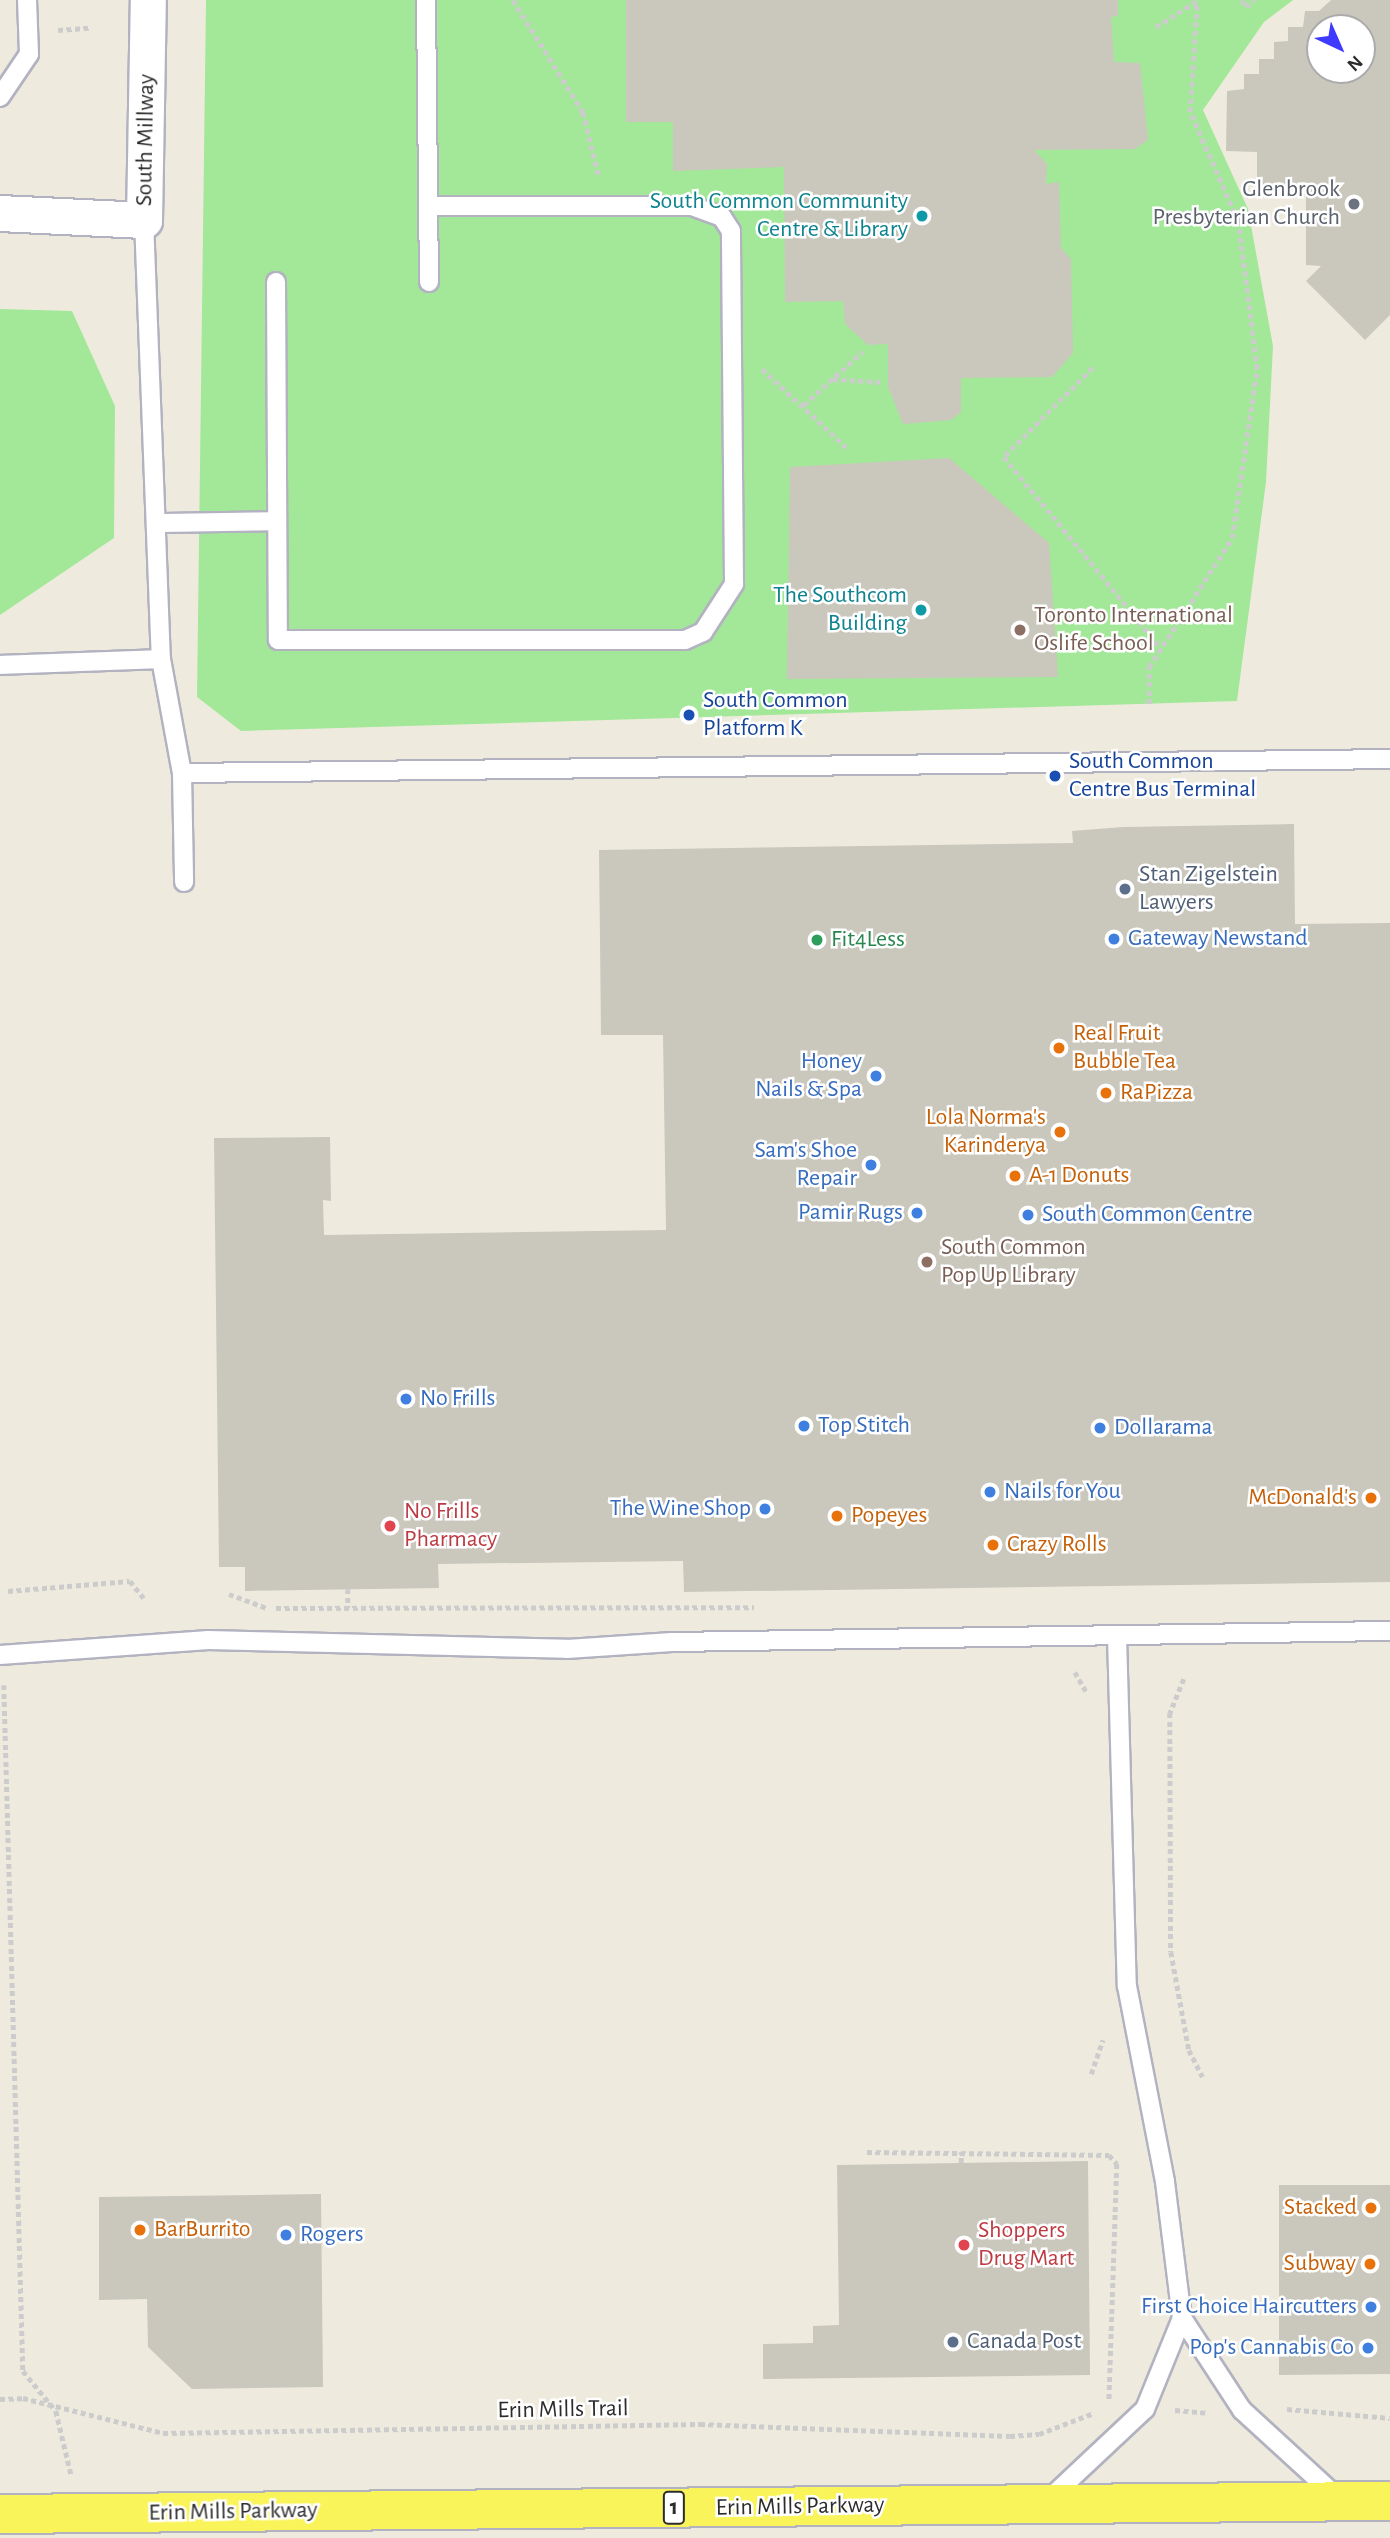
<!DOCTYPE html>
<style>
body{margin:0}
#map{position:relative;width:1390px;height:2538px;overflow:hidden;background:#eeebde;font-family:"Alegreya Sans",sans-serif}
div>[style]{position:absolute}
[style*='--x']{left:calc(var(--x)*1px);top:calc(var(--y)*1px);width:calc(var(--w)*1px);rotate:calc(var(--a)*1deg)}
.green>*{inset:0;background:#a3e898}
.building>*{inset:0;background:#cac7bd}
.path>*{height:4.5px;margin-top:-2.25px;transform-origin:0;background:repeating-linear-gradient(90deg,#ccc 0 5px,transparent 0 8.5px)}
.roads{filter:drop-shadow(2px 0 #b2b2c0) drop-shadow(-2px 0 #b2b2c0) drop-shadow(0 2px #b2b2c0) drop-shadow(0 -2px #b2b2c0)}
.service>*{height:18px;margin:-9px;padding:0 9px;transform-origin:9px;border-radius:9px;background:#fff}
.minor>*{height:35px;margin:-17.5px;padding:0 17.5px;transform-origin:17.5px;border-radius:17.5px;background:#fff}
.primary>*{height:38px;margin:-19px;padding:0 19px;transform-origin:19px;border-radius:19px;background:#f9f459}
.dots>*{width:19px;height:19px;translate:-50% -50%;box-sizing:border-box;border:4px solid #fff;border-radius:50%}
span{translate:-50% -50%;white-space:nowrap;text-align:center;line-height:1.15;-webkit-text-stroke:5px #fff;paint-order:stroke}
.shield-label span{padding:2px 5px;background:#fff;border:2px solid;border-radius:5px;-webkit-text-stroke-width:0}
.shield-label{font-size:23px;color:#2c2c2c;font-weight:700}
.street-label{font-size:24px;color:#2c2c2c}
.worship-label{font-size:24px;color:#5b616d}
.right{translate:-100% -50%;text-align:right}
.culture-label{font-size:24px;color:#0d838f}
.education-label{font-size:24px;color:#785e54}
.left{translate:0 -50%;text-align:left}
.transit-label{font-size:24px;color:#164399}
.service-label{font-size:24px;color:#4e5e75}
.shop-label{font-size:24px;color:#366cbe}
.leisure-label{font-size:24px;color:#27864d}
.food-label{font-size:24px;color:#c56008}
.health-label{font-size:24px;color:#be3a42}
.north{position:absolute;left:1306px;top:14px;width:70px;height:70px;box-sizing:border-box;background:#fff;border:2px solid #ababab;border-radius:50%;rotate:136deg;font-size:19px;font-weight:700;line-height:28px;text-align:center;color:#2c2c2c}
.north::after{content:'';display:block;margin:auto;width:24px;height:32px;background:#3e3aff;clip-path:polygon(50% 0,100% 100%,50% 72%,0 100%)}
</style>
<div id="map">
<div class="green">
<i style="clip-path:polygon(206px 0,1293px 0,1264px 22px,1203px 110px,1248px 209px,1273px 346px,1266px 482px,1237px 701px,241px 731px,197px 697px)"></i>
<i style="clip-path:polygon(0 309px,72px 311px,115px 406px,114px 538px,0 615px)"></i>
</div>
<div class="building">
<i style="clip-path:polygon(626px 0,1118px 0,1118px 16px,1111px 17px,1114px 62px,1140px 63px,1148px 140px,1135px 149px,1034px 150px,1047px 164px,1046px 184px,1059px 182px,1061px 248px,1071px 259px,1073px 353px,1052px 377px,961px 378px,961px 412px,951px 420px,903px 424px,888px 387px,888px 344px,868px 345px,845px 324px,843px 301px,785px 302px,784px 167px,673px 171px,673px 122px,626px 122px)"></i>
<i style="clip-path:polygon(evenodd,1331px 0,1390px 0,1390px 315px,1365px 340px,1306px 281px,1321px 266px,1306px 265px,1306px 189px,1257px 192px,1257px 152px,1226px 151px,1227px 91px,1244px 89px,1244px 74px,1259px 74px,1259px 59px,1274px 59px,1274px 42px,1288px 41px,1288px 27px,1303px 27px,1305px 11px,1319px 11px,1331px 0,1320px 28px,1362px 28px,1362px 70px,1320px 70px,1320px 28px)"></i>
<i style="clip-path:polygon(949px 458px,1049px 543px,1058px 677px,787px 679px,790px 467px)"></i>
<i style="clip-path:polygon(1294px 824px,1295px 924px,1390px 923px,1390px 1582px,684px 1592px,683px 1561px,438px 1564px,439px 1588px,245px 1591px,245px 1567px,219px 1567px,214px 1138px,330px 1137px,331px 1201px,323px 1200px,324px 1235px,666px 1230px,663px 1035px,601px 1035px,599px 850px,1073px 843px,1072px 831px,1123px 827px)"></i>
<i style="clip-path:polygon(1088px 2161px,1090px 2375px,763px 2379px,763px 2344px,813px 2343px,813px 2326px,839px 2325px,837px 2165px)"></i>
<i style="clip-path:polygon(1279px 2185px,1390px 2185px,1390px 2374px,1279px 2375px)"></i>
<i style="clip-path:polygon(321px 2194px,323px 2387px,192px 2389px,148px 2347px,147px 2299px,99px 2300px,99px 2197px)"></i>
</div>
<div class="path">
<i style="--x:513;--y:0;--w:132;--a:58"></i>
<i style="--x:583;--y:112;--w:67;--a:76.2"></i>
<i style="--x:1242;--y:0;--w:8;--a:60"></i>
<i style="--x:1246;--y:7;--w:11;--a:-41"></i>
<i style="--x:1156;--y:27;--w:50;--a:-32.7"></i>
<i style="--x:58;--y:30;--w:31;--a:-4"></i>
<i style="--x:1093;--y:368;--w:126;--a:135"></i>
<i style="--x:1004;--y:457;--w:247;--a:50.6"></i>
<i style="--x:762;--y:369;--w:115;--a:42.9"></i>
<i style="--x:833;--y:379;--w:48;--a:3.6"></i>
<i style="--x:804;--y:405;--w:79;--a:-42.4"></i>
<i style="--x:1149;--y:704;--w:37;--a:-90"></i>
<i style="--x:1149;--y:667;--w:153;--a:-57.2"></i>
<i style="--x:1232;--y:538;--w:171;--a:-81.6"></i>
<i style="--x:1257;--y:369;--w:149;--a:-97.3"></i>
<i style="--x:1238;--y:221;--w:119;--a:-113.8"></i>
<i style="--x:1190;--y:112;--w:111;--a:-86.4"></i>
<i style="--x:348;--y:1589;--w:19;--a:90"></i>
<i style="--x:8;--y:1591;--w:122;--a:-4.7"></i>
<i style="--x:130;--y:1581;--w:22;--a:51"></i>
<i style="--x:229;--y:1594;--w:40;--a:20.2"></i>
<i style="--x:276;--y:1608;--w:478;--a:-0.1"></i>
<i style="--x:1075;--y:1672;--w:24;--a:60"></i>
<i style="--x:1184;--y:1679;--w:37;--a:112"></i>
<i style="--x:1170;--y:1713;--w:239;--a:89.8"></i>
<i style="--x:1171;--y:1952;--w:100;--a:79.6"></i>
<i style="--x:1189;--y:2050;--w:30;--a:63"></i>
<i style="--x:4;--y:1685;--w:686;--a:88.41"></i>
<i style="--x:23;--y:2371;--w:52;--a:50.5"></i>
<i style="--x:56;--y:2411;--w:65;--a:76.6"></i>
<i style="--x:1091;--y:2074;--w:36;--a:-71"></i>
<i style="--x:867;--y:2152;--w:242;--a:0.7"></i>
<i style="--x:1109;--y:2155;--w:12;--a:48"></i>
<i style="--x:1117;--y:2164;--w:236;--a:91.9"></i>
<i style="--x:961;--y:2163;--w:11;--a:-90"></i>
<i style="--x:0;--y:2399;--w:23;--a:-2"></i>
<i style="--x:23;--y:2398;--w:144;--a:14"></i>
<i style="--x:163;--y:2433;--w:537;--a:-0.96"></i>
<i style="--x:700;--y:2424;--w:310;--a:2.2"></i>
<i style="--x:1010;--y:2436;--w:29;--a:-4"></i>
<i style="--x:1039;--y:2434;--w:59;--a:-20.9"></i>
<i style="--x:1287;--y:2409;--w:103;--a:5"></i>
<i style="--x:1175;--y:2410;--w:33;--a:5"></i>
</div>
<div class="roads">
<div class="service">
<i style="--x:426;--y:0;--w:282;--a:89.4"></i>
<i style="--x:0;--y:97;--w:52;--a:-56"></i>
<i style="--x:29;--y:54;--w:54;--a:-92.1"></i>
<i style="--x:144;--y:220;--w:439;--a:87.8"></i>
<i style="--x:161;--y:659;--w:116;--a:79.6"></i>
<i style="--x:182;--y:773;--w:109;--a:88.9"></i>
<i style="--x:276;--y:282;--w:358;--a:89.7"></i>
<i style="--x:278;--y:640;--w:407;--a:0"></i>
<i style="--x:685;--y:640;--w:20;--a:-24"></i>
<i style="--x:703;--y:632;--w:57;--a:-57.1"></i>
<i style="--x:734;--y:584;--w:353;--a:-90.5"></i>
<i style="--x:731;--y:231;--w:17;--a:-123"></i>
<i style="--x:722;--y:217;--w:32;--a:-160"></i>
<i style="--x:692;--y:206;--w:264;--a:180"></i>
<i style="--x:156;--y:523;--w:121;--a:-0.9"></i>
<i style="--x:0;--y:665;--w:161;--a:-2.1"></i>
<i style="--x:182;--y:773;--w:1208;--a:-0.66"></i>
<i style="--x:1117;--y:1636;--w:350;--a:88.4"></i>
<i style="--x:1127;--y:1986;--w:200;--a:79"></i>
<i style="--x:1165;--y:2182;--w:137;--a:82.9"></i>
<i style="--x:1182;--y:2318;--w:110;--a:56.9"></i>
<i style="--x:1242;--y:2410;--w:129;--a:42.5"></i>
<i style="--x:0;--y:1655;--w:209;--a:-4.1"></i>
<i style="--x:208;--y:1640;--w:359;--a:1.4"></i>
<i style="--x:567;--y:1649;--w:105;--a:-3.8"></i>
<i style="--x:672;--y:1642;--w:718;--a:-0.88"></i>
<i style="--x:1048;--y:2500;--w:133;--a:-43.2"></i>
<i style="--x:1145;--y:2409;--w:98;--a:-67.9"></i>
</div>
<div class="minor">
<i style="--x:0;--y:213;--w:144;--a:2.8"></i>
<i style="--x:144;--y:220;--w:220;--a:-89"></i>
</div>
<div class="primary">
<i style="--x:0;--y:2514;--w:1390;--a:-0.54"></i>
</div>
</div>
<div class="dots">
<i style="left:1354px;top:204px;background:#6b7280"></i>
<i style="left:922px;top:216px;background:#0f9aa8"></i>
<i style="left:921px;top:610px;background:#0f9aa8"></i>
<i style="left:1020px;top:630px;background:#8d6e63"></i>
<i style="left:689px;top:715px;background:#1a4fb4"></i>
<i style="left:1055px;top:776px;background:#1a4fb4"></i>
<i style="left:1125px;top:889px;background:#5c6f8a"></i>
<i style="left:1114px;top:939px;background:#3f7fe0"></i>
<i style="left:817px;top:940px;background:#2e9e5b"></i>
<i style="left:1059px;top:1048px;background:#e8710a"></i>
<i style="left:876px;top:1076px;background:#3f7fe0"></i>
<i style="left:1106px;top:1093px;background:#e8710a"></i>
<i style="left:1060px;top:1132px;background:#e8710a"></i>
<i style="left:871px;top:1165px;background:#3f7fe0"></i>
<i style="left:1015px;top:1176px;background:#e8710a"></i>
<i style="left:917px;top:1213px;background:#3f7fe0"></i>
<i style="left:1028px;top:1215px;background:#3f7fe0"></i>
<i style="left:927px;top:1262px;background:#8d6e63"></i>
<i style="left:406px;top:1399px;background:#3f7fe0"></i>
<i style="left:804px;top:1426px;background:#3f7fe0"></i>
<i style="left:1100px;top:1428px;background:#3f7fe0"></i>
<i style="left:990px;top:1492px;background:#3f7fe0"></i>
<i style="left:1371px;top:1498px;background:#e8710a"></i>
<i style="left:765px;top:1509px;background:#3f7fe0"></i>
<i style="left:837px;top:1516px;background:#e8710a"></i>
<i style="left:390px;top:1526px;background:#e0444e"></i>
<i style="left:993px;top:1545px;background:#e8710a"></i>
<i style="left:1371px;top:2208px;background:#e8710a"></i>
<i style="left:140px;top:2230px;background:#e8710a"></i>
<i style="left:286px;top:2235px;background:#3f7fe0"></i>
<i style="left:964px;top:2245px;background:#e0444e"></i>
<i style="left:1370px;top:2264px;background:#e8710a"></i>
<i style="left:1371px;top:2307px;background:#3f7fe0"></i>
<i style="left:953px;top:2342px;background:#5c6f8a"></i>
<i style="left:1368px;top:2348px;background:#3f7fe0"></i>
</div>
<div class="shield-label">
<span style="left:674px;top:2508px">1</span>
</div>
<div class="street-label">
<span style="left:146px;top:140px;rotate:-89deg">South Millway</span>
<span style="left:563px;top:2410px;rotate:-1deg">Erin Mills Trail</span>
<span style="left:800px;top:2507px;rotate:-1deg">Erin Mills Parkway</span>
<span style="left:233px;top:2512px;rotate:-1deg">Erin Mills Parkway</span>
</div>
<div class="worship-label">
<span class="right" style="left:1340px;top:204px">Glenbrook<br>Presbyterian Church</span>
</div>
<div class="culture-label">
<span class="right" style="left:908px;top:216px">South Common Community<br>Centre &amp; Library</span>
<span class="right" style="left:907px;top:610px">The Southcom<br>Building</span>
</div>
<div class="education-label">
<span class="left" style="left:1034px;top:630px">Toronto International<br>Oslife School</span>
<span class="left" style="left:941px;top:1262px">South Common<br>Pop Up Library</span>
</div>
<div class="transit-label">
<span class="left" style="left:703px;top:715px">South Common<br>Platform K</span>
<span class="left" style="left:1069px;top:776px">South Common<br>Centre Bus Terminal</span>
</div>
<div class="service-label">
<span class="left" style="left:1139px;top:889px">Stan Zigelstein<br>Lawyers</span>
<span class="left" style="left:967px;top:2342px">Canada Post</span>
</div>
<div class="shop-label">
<span class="left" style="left:1128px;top:939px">Gateway Newstand</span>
<span class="right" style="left:862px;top:1076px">Honey<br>Nails &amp; Spa</span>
<span class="right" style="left:857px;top:1165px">Sam's Shoe<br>Repair</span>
<span class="right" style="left:903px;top:1213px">Pamir Rugs</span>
<span class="left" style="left:1042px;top:1215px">South Common Centre</span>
<span class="left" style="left:420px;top:1399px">No Frills</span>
<span class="left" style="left:818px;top:1426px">Top Stitch</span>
<span class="left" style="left:1114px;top:1428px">Dollarama</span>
<span class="left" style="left:1004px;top:1492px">Nails for You</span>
<span class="right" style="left:751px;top:1509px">The Wine Shop</span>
<span class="left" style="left:300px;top:2235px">Rogers</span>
<span class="right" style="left:1357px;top:2307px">First Choice Haircutters</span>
<span class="right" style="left:1354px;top:2348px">Pop's Cannabis Co</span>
</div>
<div class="leisure-label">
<span class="left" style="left:831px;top:940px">Fit4Less</span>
</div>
<div class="food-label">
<span class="left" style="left:1073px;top:1048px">Real Fruit<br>Bubble Tea</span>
<span class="left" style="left:1120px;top:1093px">RaPizza</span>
<span class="right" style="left:1046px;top:1132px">Lola Norma's<br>Karinderya</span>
<span class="left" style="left:1029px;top:1176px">A-1 Donuts</span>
<span class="right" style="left:1357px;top:1498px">McDonald's</span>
<span class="left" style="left:851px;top:1516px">Popeyes</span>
<span class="left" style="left:1007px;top:1545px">Crazy Rolls</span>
<span class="right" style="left:1357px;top:2208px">Stacked</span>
<span class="left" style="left:154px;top:2230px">BarBurrito</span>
<span class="right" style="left:1356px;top:2264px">Subway</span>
</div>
<div class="health-label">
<span class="left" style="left:404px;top:1526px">No Frills<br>Pharmacy</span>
<span class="left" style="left:978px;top:2245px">Shoppers<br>Drug Mart</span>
</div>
<div class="north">N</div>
</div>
